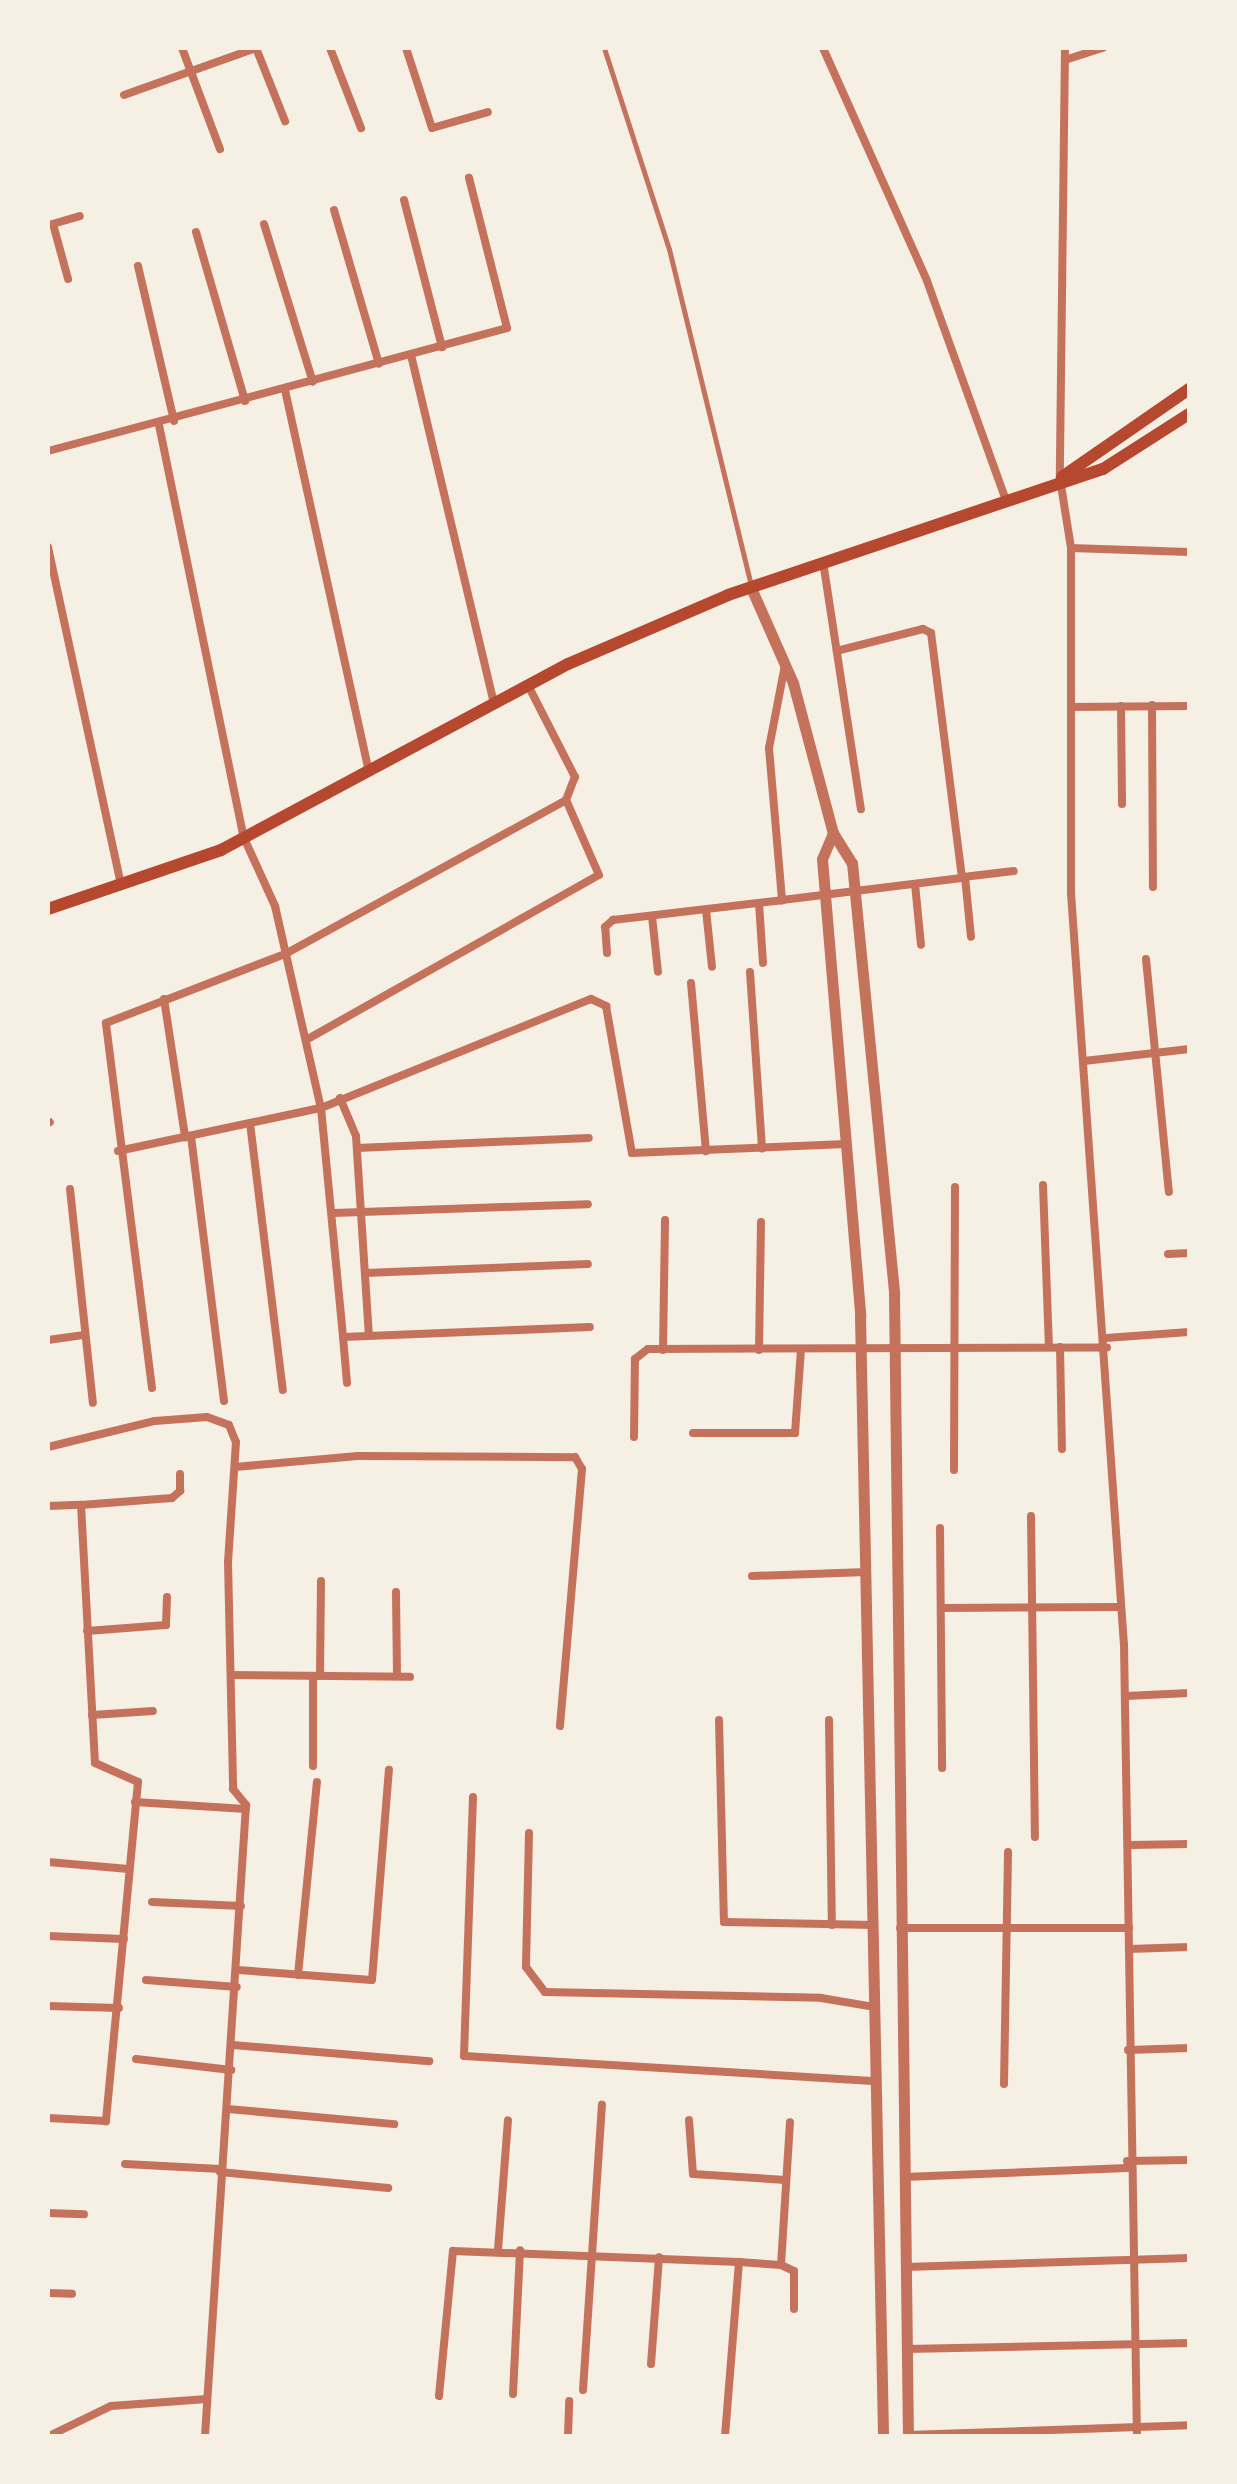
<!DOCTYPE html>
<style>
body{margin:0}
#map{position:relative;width:1237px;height:2484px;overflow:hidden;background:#f6efe4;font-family:Overpass,sans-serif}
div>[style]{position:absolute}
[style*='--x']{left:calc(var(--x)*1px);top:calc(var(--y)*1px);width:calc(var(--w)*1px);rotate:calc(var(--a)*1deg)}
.service>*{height:5px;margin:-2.5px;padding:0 2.5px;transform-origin:2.5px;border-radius:2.5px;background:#c5725c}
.minor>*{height:8px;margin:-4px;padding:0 4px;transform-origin:4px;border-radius:4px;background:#c5725c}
.tertiary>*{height:11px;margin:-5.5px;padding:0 5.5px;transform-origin:5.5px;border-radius:5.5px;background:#c5725c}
.secondary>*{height:12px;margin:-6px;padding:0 6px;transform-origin:6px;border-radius:6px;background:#b5482f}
span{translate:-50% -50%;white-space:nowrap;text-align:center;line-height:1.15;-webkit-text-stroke:6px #f6efe4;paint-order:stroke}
.frame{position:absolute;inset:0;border:50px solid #f6efe4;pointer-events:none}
</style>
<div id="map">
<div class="service">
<i style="--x:604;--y:48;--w:211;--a:72.1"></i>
<i style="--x:669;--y:249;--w:346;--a:76.3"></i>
</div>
<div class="minor">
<i style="--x:182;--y:48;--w:108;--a:69.4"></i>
<i style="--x:256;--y:48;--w:79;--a:68.3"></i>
<i style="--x:330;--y:48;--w:86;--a:68.8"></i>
<i style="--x:406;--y:48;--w:84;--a:72"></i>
<i style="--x:432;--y:128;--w:58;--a:-15.9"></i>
<i style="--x:823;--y:48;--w:255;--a:65.9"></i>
<i style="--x:927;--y:281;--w:233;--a:70.2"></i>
<i style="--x:1065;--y:48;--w:431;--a:90.7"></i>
<i style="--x:1060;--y:479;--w:70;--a:80.9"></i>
<i style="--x:1071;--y:548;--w:345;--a:90"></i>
<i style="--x:1071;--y:893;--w:754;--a:85.97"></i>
<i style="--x:1124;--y:1645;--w:791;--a:89.06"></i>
<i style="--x:1065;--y:60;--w:40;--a:-18"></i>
<i style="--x:124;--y:95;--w:140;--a:-19.6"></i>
<i style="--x:404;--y:200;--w:152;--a:75.5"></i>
<i style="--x:334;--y:210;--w:160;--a:73.7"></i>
<i style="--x:53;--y:224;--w:57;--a:74.7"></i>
<i style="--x:264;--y:224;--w:165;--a:72.8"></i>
<i style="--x:49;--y:225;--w:32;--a:-16"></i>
<i style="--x:196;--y:232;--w:176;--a:73.8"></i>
<i style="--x:138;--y:266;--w:159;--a:76.9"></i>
<i style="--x:411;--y:355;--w:359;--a:76.6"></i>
<i style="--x:285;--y:390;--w:391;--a:77.6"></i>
<i style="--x:159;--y:425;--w:422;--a:78.4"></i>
<i style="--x:244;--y:838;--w:75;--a:65.5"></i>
<i style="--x:275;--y:906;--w:207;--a:77.2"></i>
<i style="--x:321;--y:1108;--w:230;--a:84.5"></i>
<i style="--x:343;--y:1337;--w:247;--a:-2.3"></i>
<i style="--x:48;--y:451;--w:475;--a:-15"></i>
<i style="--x:507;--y:328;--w:155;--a:-104.2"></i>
<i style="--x:48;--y:547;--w:347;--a:77.8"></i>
<i style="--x:1071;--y:548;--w:118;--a:1.9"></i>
<i style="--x:824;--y:568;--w:244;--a:81.3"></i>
<i style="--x:785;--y:665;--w:85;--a:100.9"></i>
<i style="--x:769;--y:748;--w:153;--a:85.1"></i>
<i style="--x:782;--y:900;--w:181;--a:-7"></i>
<i style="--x:962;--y:878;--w:247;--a:-97.2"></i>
<i style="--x:931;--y:633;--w:9;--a:-153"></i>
<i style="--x:923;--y:629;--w:89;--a:165.7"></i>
<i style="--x:1152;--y:705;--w:182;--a:89.7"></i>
<i style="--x:1121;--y:706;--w:98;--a:89.4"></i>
<i style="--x:1071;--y:707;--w:118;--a:-0.5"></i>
<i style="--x:963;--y:877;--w:51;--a:-6.7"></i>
<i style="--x:965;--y:877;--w:60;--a:84.3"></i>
<i style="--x:915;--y:884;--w:61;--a:84.4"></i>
<i style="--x:759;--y:903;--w:60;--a:86.2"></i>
<i style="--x:706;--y:910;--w:57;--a:84"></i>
<i style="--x:652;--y:916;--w:56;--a:83.9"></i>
<i style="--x:607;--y:953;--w:26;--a:-94"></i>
<i style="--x:605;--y:927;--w:11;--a:-41"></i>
<i style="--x:613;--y:920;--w:170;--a:-6.7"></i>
<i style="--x:1146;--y:959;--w:234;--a:84.4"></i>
<i style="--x:750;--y:972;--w:177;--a:86.1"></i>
<i style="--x:691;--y:983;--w:169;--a:84.9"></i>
<i style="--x:164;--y:999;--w:140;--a:81.3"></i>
<i style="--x:306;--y:1040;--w:336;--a:-29.4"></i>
<i style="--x:599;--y:875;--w:82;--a:-113.7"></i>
<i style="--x:1084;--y:1061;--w:106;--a:-6.5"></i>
<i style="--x:340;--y:1098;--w:41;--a:67.2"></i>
<i style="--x:356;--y:1136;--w:200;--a:86.3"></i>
<i style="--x:48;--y:1123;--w:2;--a:-27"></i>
<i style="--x:250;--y:1123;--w:269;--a:83"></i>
<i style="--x:191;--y:1136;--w:267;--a:82.9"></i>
<i style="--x:357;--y:1148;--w:232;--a:-2.5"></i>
<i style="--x:118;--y:1151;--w:208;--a:-12"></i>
<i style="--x:321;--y:1108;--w:291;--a:-22"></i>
<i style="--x:591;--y:999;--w:17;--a:25"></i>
<i style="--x:606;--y:1006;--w:149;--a:80"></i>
<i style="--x:632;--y:1153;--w:214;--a:-2.4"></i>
<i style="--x:1043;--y:1185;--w:162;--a:87.9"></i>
<i style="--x:70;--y:1189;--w:215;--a:83.9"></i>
<i style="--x:334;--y:1213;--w:254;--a:-2"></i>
<i style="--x:1168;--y:1254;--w:21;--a:-3"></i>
<i style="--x:365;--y:1273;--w:223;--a:-2.3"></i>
<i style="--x:343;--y:1337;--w:46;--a:85"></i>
<i style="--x:1106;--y:1338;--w:83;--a:-4.1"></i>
<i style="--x:48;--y:1340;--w:37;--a:-8"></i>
<i style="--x:1060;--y:1347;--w:102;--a:88.9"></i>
<i style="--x:663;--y:1350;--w:130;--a:-89.1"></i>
<i style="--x:759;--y:1350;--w:128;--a:-89.1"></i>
<i style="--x:152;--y:1388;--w:368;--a:-97.2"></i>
<i style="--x:106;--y:1023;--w:194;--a:-21.1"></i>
<i style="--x:287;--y:953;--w:318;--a:-28.7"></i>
<i style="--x:566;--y:800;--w:25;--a:-69"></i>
<i style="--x:575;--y:777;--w:103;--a:-117.1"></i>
<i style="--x:693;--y:1433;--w:102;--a:0"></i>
<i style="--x:795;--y:1433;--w:83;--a:-85.9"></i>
<i style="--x:634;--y:1437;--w:78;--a:-89.3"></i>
<i style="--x:635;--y:1359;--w:16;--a:-38"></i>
<i style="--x:648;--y:1349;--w:459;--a:-0.2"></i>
<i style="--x:48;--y:1447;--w:110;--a:-13.7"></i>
<i style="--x:155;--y:1421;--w:52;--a:-4.4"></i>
<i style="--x:207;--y:1417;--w:23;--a:20"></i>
<i style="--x:229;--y:1425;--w:18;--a:68"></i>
<i style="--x:236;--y:1442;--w:120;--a:93.8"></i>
<i style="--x:228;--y:1562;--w:227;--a:88.7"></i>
<i style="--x:233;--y:1789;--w:21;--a:51"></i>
<i style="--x:246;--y:1805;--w:632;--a:93.72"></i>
<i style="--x:235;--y:1467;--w:123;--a:-5.1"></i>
<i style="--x:358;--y:1456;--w:217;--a:0.3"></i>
<i style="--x:575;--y:1457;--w:14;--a:60"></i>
<i style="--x:582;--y:1469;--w:258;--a:94.9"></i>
<i style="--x:954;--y:1470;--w:283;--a:-89.8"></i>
<i style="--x:81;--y:1505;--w:91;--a:-4.4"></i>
<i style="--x:172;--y:1498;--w:11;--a:-41"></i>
<i style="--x:180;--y:1491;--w:17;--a:-90"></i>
<i style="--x:48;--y:1506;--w:33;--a:-2"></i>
<i style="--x:81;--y:1505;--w:258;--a:86.9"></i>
<i style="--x:95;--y:1763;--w:47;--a:23.8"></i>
<i style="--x:138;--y:1782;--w:341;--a:95.4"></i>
<i style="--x:106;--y:2121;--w:58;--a:-177"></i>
<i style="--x:1031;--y:1516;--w:321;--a:89.3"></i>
<i style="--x:940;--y:1528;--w:240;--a:89.5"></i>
<i style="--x:752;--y:1576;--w:115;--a:-2"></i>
<i style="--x:396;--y:1592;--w:84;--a:89.3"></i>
<i style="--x:941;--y:1608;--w:180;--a:-0.3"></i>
<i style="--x:87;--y:1631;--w:79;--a:-4.3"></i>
<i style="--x:166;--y:1625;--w:28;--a:-88"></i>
<i style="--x:231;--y:1675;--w:179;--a:0.6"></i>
<i style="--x:313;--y:1676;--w:90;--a:90"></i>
<i style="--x:320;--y:1676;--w:95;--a:-89.4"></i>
<i style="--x:1126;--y:1696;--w:63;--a:-2.7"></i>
<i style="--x:92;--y:1715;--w:61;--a:-3.8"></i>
<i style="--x:719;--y:1720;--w:202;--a:88.6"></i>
<i style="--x:724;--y:1922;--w:149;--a:1.2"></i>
<i style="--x:829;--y:1720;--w:205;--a:89.2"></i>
<i style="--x:473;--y:1797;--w:259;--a:92"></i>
<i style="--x:464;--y:2056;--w:413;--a:3.5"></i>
<i style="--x:135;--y:1802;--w:111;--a:3.6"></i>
<i style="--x:529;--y:1833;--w:134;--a:91.3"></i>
<i style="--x:526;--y:1967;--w:31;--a:53"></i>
<i style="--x:545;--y:1992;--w:276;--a:1.2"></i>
<i style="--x:821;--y:1998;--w:55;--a:9.5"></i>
<i style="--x:1131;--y:1845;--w:58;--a:-1"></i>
<i style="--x:48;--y:1862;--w:81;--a:4.9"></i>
<i style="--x:152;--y:1902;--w:89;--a:2.6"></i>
<i style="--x:900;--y:1928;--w:229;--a:0"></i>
<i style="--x:48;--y:1936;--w:76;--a:2.3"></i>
<i style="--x:1129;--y:1949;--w:60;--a:-1.9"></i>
<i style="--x:238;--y:1970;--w:134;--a:4.3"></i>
<i style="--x:372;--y:1980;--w:211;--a:-85.4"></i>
<i style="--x:298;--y:1975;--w:194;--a:-84.4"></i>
<i style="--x:146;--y:1980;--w:91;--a:4.4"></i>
<i style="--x:48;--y:2006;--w:71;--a:1.6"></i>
<i style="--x:233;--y:2045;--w:197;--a:4.7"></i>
<i style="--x:1128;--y:2050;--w:61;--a:-1.9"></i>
<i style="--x:136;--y:2059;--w:96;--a:6.6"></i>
<i style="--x:1004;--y:2084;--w:232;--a:-89"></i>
<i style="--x:228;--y:2109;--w:167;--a:5.2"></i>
<i style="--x:689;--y:2120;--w:54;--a:85.8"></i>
<i style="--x:693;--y:2174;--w:93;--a:3.7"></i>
<i style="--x:1127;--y:2161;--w:62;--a:-0.9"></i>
<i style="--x:125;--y:2164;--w:95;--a:3"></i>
<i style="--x:220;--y:2172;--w:169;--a:5.4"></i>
<i style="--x:904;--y:2177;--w:223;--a:-2.3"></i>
<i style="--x:48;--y:2213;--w:36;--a:2"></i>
<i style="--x:498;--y:2250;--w:130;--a:-85.6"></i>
<i style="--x:739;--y:2262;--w:42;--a:4.1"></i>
<i style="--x:781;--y:2265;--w:143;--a:-86.4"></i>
<i style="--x:781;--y:2265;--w:14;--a:25"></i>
<i style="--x:794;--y:2271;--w:38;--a:90"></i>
<i style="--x:905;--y:2267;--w:284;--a:-1.8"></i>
<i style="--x:48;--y:2293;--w:24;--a:2"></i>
<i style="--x:906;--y:2349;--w:283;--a:-1.2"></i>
<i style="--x:651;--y:2364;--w:107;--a:-85.7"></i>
<i style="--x:583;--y:2390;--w:286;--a:-86.2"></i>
<i style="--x:513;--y:2394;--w:144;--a:-87.2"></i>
<i style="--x:439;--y:2396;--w:146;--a:-84.5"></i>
<i style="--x:453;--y:2251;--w:286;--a:2.2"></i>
<i style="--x:739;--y:2262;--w:175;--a:94.6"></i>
<i style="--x:908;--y:2435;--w:281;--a:-2"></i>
<i style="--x:49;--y:2436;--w:69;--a:-25.8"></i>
<i style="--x:111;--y:2406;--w:96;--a:-4.2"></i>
<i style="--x:568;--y:2436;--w:35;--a:-88"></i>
</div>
<div class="tertiary">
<i style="--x:752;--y:590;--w:102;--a:66.2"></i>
<i style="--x:793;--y:683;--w:155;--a:75.1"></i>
<i style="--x:833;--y:833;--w:36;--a:58"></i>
<i style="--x:852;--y:863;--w:433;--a:84.4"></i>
<i style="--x:894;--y:1294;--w:1142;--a:89.3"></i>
<i style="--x:833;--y:833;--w:28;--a:113"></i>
<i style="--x:822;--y:859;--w:459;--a:85.2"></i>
<i style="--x:860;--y:1316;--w:1120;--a:88.82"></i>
</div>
<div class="secondary">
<i style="--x:1062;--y:477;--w:155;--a:-34.7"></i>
<i style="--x:48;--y:909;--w:183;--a:-18.8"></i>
<i style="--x:221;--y:850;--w:394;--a:-28.2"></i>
<i style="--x:568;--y:664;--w:174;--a:-23.3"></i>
<i style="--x:728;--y:595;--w:396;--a:-18.6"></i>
<i style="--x:1103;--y:469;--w:102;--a:-32.6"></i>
</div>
<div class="frame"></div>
</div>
